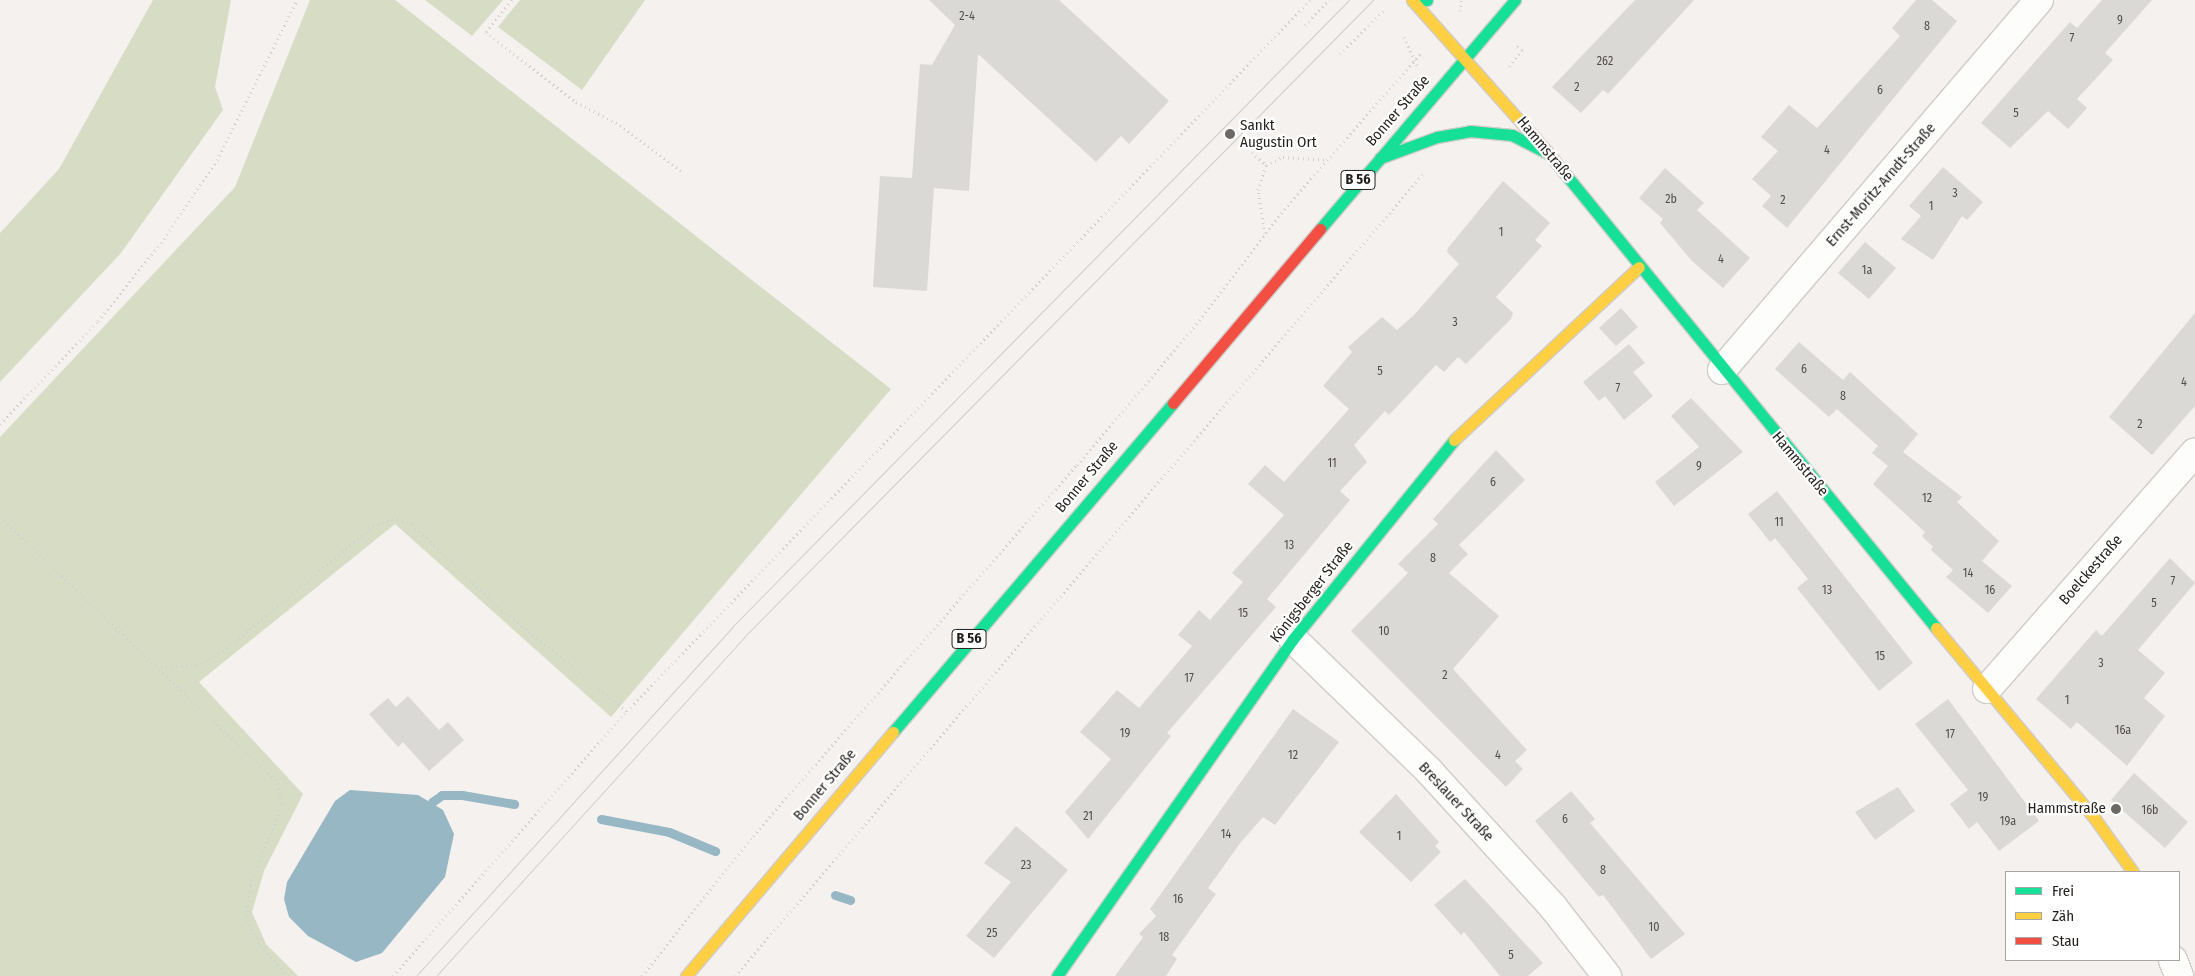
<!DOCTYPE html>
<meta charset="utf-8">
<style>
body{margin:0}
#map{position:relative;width:2195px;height:976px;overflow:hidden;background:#f4f1ee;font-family:"Fira Sans Condensed",sans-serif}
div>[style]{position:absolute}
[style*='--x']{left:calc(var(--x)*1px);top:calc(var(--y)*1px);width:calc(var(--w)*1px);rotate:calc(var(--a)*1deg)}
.green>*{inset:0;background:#d7ddc5}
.water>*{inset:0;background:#97b7c5}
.stream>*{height:9px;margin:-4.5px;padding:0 4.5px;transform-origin:4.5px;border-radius:4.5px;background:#97b7c5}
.building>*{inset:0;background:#dbd9d6}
.path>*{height:3px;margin-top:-1.5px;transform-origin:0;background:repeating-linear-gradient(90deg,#d1d0cf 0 1px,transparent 0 5px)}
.roads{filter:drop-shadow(1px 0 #cfccca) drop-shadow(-1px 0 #cfccca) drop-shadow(0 1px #cfccca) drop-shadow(0 -1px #cfccca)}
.street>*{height:28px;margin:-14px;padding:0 14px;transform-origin:14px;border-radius:14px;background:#fdfdfc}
.fast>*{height:11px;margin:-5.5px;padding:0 5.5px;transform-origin:5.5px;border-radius:5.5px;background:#16e098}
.slow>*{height:11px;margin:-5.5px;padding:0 5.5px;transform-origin:5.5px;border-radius:5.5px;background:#ffcf43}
.jam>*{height:11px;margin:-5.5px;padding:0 5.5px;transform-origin:5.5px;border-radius:5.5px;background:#f24e42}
.tram>*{height:1px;margin:-0.5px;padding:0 0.5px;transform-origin:0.5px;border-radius:0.5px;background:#cdcccb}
.dots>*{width:14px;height:14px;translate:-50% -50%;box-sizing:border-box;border:2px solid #fff;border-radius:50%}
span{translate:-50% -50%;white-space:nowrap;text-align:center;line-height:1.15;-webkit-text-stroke:4.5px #fff;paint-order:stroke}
.number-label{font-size:12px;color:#514e4c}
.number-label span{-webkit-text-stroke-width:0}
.shield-label span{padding:1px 4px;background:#fff;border:1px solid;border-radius:4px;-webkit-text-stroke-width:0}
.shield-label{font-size:14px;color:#221f1d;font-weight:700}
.street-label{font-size:15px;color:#221f1d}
.poi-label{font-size:15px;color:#221f1d}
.left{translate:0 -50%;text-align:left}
.right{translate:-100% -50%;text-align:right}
.legend{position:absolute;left:2005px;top:871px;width:175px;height:90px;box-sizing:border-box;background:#fff;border:1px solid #a7a5a5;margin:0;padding:6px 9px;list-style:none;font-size:15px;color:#221f1d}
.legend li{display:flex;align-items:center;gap:10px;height:25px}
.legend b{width:25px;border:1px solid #a7a5a5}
</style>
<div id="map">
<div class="green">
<i style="clip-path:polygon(153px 0,231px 0,215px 87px,223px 110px,121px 253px,0 382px,0 233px,59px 169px)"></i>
<i style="clip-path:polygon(310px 0,395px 0,891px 389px,611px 717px,395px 524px,199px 682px,303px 794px,264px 871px,252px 912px,266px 944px,298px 976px,0 976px,0 437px,235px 187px)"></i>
<i style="clip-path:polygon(425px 0,503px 0,472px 36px)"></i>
<i style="clip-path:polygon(520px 0,645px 0,582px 90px,498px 27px)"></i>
</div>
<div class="water">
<i style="clip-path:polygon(350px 790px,418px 795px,443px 810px,454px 834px,445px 877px,382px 953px,356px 962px,308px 936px,289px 917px,284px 899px,287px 882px,335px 801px)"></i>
</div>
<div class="stream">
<i style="--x:432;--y:802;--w:12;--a:-35"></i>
<i style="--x:442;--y:795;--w:20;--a:0"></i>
<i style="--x:462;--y:795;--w:53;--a:9.8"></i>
<i style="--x:601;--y:819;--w:69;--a:10.8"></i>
<i style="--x:669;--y:832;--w:50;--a:22.4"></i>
<i style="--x:835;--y:895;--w:16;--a:18"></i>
</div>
<div class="building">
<i style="clip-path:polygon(929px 0,1059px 0,1169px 101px,1129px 144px,1121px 136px,1096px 162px,978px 54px,969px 191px,934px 188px,927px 291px,873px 287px,880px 176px,912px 178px,920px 64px,932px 65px,955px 25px)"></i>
<i style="clip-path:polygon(1635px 0,1694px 0,1608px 94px,1603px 90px,1581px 113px,1552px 87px)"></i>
<i style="clip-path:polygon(1916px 0,1932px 0,1957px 21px,1787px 228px,1762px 206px,1771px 196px,1752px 179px,1778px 151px,1761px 137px,1789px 105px,1817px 128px,1900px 36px,1892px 28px)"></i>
<i style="clip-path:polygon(2102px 0,2152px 0,2105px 53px,2113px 60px,2077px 99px,2087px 108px,2068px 129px,2048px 111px,2010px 148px,1981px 123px,2070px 22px,2077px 28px)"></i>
<i style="clip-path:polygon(1943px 167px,1983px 202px,1967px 220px,1962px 216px,1933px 260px,1901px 239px,1921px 216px,1909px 206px)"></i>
<i style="clip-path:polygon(1665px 168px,1704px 203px,1697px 210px,1750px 258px,1723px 288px,1692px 261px,1660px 223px,1663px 219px,1639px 198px)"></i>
<i style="clip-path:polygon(1503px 181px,1550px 223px,1535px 240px,1542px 246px,1496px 297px,1513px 313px,1511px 319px,1466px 364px,1458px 357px,1444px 372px,1436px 365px,1389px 415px,1385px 411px,1354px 445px,1367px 462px,1340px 491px,1350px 500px,1267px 599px,1276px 607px,1167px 733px,1171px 736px,1088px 839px,1065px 812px,1111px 759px,1080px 732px,1117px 690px,1139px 708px,1192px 646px,1178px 635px,1199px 610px,1210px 620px,1243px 582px,1232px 573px,1284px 515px,1248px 484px,1265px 465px,1284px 482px,1349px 409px,1323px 386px,1352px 352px,1348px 347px,1382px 317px,1397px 330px,1415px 314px,1459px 264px,1447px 252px,1448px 248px)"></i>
<i style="clip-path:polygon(1865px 242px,1896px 268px,1869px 299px,1838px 273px)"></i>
<i style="clip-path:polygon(1621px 308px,1638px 327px,1616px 346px,1599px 328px)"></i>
<i style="clip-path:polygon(2195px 313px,2195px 406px,2152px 455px,2109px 417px)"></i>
<i style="clip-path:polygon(1799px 342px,1843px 380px,1850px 372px,1918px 434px,1903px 452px,1962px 497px,1957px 502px,1999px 541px,1982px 561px,2012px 586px,1988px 613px,1946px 577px,1953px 570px,1931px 550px,1933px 547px,1922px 536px,1925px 532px,1873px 484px,1888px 466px,1872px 453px,1878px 446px,1837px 409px,1829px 417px,1775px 369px)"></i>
<i style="clip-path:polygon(1629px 344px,1645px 363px,1633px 372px,1653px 396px,1624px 420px,1605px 396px,1599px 401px,1583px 382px)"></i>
<i style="clip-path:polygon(1691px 398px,1743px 452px,1674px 506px,1655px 482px,1699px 447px,1671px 416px)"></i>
<i style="clip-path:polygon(1496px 450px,1525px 480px,1459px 545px,1468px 554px,1449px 573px,1499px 616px,1453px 669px,1527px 750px,1515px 761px,1523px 769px,1506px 787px,1351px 631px,1408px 573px,1398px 564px,1438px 524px,1433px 519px)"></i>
<i style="clip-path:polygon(1777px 491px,1913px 663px,1879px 691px,1797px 588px,1808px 579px,1775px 538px,1770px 542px,1748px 514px)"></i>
<i style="clip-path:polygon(2170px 558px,2195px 583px,2138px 650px,2165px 673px,2144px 698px,2165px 716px,2127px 766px,2077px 722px,2071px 729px,2036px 699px,2096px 630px,2102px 636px)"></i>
<i style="clip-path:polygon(408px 696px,439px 730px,448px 722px,464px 740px,429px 771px,403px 742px,398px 747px,369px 714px,388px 698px,396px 707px)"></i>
<i style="clip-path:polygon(1948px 699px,2039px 821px,1999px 851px,1977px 822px,1969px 829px,1950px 804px,1968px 790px,1915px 724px)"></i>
<i style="clip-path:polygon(1293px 709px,1339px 742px,1275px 825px,1263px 817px,1241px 842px,1208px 888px,1216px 894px,1172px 955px,1177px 959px,1166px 976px,1115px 976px,1143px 937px,1139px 934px,1156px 916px,1150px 909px)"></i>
<i style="clip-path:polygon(2134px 773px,2188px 822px,2165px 848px,2111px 800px)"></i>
<i style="clip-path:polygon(1898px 787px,1915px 811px,1875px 840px,1855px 812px)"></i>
<i style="clip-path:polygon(1571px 791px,1595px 819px,1590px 823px,1685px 934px,1651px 959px,1603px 895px,1599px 897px,1535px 821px)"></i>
<i style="clip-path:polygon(1396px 794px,1439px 842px,1435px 846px,1441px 852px,1411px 882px,1359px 832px)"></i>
<i style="clip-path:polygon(1016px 826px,1068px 870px,994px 958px,966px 936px,1011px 882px,984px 863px)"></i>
<i style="clip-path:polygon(1465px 879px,1543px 963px,1528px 976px,1500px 976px,1464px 932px,1461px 935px,1434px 905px)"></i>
</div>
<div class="path">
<i style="--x:512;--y:0;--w:41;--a:129.1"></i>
<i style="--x:486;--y:32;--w:114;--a:37.9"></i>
<i style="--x:576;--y:102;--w:50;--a:27.6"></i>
<i style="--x:620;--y:125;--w:79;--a:36.7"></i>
<i style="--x:1460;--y:11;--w:11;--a:-85"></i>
<i style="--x:1305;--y:25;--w:35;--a:-46"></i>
<i style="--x:1404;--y:37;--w:35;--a:65"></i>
<i style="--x:1340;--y:54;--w:65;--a:-45"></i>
<i style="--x:1509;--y:66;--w:21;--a:-51"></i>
<i style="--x:1522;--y:50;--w:9;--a:-144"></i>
<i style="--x:1252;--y:152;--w:19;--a:43"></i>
<i style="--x:1265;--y:233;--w:44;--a:-99.2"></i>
<i style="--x:1258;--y:190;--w:26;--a:-72"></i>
<i style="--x:1266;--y:165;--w:19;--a:-25"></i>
<i style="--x:1283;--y:157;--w:44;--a:3.9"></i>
<i style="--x:0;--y:424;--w:142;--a:-46.4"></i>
<i style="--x:98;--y:321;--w:100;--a:-51.1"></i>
<i style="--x:161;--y:243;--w:100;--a:-56"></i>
<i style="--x:217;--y:160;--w:179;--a:-63.4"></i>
<i style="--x:0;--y:517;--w:385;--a:43.7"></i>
<i style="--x:278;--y:783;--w:22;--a:80"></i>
<i style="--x:282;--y:805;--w:87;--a:111.6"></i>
<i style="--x:250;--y:886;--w:34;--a:95"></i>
<i style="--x:247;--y:920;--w:29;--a:63"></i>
<i style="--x:260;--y:946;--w:41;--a:47"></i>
<i style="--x:161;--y:667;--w:40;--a:-4.3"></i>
<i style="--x:201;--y:664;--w:31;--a:-32"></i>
<i style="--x:227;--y:648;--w:190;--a:-39.9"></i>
<i style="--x:373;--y:526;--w:20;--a:-20"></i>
<i style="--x:392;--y:519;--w:21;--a:14"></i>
<i style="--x:412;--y:524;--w:114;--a:43.9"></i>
<i style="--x:494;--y:603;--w:171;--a:39.1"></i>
<i style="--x:393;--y:976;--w:354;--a:-48.6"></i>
<i style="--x:627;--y:711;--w:986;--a:-46.15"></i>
<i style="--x:642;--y:976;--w:179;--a:-51.6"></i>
<i style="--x:753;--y:836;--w:493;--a:-48.9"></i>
<i style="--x:1077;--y:465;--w:180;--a:-49.7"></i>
<i style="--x:1193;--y:328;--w:145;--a:-52.6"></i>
<i style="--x:1281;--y:213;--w:214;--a:-48.8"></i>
<i style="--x:735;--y:976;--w:1057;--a:-49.38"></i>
</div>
<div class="roads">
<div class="street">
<i style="--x:1722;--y:370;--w:487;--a:-49.4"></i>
<i style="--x:1293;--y:639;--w:190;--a:44.1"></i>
<i style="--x:1429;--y:771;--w:184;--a:47.6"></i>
<i style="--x:1553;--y:907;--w:88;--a:52"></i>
<i style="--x:1987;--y:689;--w:315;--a:-48.7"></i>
<i style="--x:2173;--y:960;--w:17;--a:69"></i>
</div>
<div class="fast">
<i style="--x:1413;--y:1;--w:14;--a:-4"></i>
<i style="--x:1549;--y:154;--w:612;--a:50.77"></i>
<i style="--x:1380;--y:158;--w:61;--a:-20.2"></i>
<i style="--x:1437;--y:137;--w:34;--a:-10"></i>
<i style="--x:1470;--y:131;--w:42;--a:5.4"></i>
<i style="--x:1512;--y:135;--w:42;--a:27.2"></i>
<i style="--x:1320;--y:229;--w:301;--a:-49.6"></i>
<i style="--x:893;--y:732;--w:432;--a:-49.6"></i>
<i style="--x:1057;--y:976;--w:411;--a:-55"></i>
<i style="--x:1293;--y:639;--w:256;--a:-51"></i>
</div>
<div class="slow">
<i style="--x:1412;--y:0;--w:206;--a:48.3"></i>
<i style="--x:1454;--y:440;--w:253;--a:-43.1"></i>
<i style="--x:1936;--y:628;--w:249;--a:50.2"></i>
<i style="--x:2095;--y:819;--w:65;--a:54.4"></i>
<i style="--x:686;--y:976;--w:320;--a:-49.7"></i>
</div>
<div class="jam">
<i style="--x:1173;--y:403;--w:228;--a:-49.8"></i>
</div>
</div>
<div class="tram">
<i style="--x:416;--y:976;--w:472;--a:-47.8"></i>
<i style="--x:733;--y:626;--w:878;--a:-45.46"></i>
<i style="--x:436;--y:976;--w:459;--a:-47.7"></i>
<i style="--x:745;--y:636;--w:894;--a:-45.36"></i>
</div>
<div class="dots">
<i style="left:1230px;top:134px;background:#6c6866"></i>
<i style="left:2116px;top:809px;background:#6c6866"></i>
</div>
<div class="number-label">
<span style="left:967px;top:17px">2-4</span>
<span style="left:2120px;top:21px">9</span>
<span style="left:1927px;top:27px">8</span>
<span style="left:2072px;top:39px">7</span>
<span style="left:1605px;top:62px">262</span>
<span style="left:1577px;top:88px">2</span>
<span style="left:1880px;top:91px">6</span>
<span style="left:2016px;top:114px">5</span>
<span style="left:1827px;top:151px">4</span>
<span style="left:1955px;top:194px">3</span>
<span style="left:1671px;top:200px">2b</span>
<span style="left:1783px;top:201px">2</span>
<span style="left:1931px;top:207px">1</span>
<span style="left:1501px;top:233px">1</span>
<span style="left:1721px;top:260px">4</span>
<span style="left:1867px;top:271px">1a</span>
<span style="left:1455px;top:323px">3</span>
<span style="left:1804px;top:370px">6</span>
<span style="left:1380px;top:372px">5</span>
<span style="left:2184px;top:383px">4</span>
<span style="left:1618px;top:389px">7</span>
<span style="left:1843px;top:397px">8</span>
<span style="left:2140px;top:425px">2</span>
<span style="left:1332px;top:464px">11</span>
<span style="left:1699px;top:467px">9</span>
<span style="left:1493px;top:483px">6</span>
<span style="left:1927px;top:499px">12</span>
<span style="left:1779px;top:523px">11</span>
<span style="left:1289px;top:546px">13</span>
<span style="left:1433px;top:559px">8</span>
<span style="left:1968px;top:574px">14</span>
<span style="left:2173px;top:582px">7</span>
<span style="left:1827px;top:591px">13</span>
<span style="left:1990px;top:591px">16</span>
<span style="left:2154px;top:604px">5</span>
<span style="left:1243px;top:614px">15</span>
<span style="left:1384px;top:632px">10</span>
<span style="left:1880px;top:657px">15</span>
<span style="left:2101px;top:664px">3</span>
<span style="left:1445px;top:676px">2</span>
<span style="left:1189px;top:679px">17</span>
<span style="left:2067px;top:701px">1</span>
<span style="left:2123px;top:731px">16a</span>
<span style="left:1125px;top:734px">19</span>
<span style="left:1950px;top:735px">17</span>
<span style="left:1293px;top:756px">12</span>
<span style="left:1498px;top:756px">4</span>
<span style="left:1983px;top:798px">19</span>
<span style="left:2150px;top:811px">16b</span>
<span style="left:1088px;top:817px">21</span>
<span style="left:1565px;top:820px">6</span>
<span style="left:2008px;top:822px">19a</span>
<span style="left:1226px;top:835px">14</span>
<span style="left:1399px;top:837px">1</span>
<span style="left:1026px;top:866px">23</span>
<span style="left:1603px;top:871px">8</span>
<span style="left:1178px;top:900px">16</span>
<span style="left:1654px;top:928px">10</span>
<span style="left:992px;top:934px">25</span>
<span style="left:1164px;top:938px">18</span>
<span style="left:1511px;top:956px">5</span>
</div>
<div class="shield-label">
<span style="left:1358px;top:180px">B 56</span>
<span style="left:969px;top:639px">B 56</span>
</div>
<div class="street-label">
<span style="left:1398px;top:111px;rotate:-49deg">Bonner Straße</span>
<span style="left:1545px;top:149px;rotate:50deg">Hammstraße</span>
<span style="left:1881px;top:185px;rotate:-49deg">Ernst-Moritz-Arndt-Straße</span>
<span style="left:1800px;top:464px;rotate:50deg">Hammstraße</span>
<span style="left:1087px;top:477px;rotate:-50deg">Bonner Straße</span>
<span style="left:2091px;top:570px;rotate:-49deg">Boelckestraße</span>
<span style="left:1312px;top:592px;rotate:-52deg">Königsberger Straße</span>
<span style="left:825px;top:785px;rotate:-50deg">Bonner Straße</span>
<span style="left:1456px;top:802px;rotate:47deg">Breslauer Straße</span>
</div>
<div class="poi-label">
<span class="left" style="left:1240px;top:134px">Sankt<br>Augustin Ort</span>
<span class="right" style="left:2106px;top:809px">Hammstraße</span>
</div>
<ul class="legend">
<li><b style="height:6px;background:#16e098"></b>Frei</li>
<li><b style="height:6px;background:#ffcf43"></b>Zäh</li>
<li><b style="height:6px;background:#f24e42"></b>Stau</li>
</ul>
</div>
